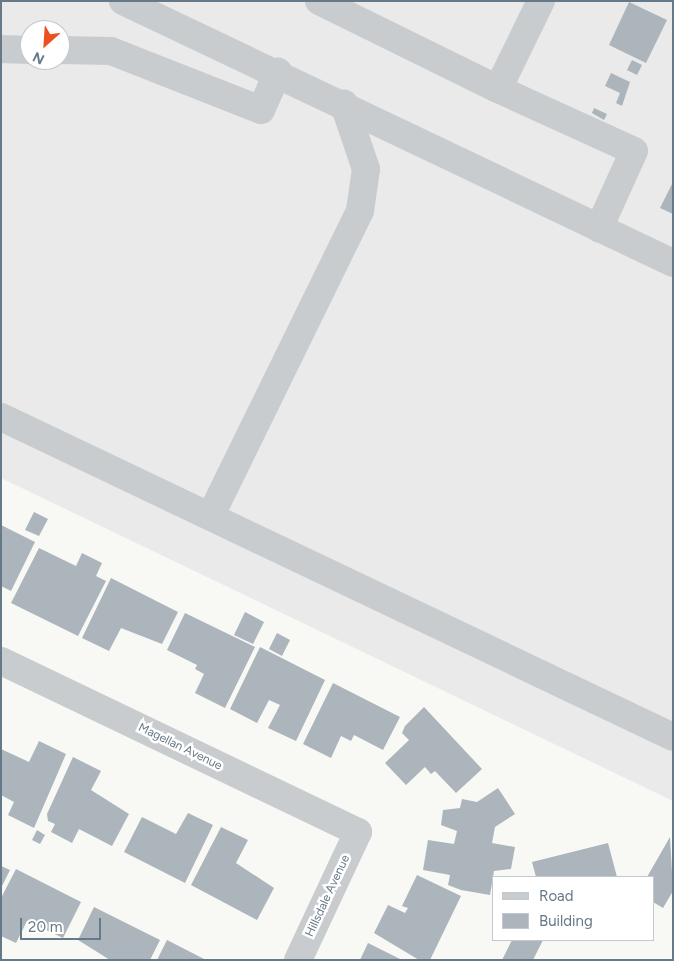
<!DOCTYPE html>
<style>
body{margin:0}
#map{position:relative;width:674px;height:961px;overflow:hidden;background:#f8f8f5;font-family:Figtree,sans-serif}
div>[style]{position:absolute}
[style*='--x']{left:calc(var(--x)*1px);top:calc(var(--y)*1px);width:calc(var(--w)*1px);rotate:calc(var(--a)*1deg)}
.built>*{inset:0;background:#e9eae9}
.building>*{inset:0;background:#acb5bb}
.minor>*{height:28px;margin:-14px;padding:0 14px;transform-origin:14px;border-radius:14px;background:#c8cccf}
span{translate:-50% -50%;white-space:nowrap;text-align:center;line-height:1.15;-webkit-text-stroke:5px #fff;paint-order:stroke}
.street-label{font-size:12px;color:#657988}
.frame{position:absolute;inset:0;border:2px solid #657988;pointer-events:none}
.legend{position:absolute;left:492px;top:876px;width:162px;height:65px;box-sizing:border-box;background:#fff;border:1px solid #c1c9cf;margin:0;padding:6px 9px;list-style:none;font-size:15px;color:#657988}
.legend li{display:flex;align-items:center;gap:10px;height:25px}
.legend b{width:25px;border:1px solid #c1c9cf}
.north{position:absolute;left:20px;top:20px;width:50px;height:50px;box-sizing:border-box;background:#fff;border:1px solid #c1c9cf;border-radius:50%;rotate:206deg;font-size:14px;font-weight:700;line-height:20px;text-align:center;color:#657988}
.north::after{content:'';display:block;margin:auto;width:18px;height:22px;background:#ee4f20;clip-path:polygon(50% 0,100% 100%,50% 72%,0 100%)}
.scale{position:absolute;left:20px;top:918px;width:81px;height:22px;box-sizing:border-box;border:2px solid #657988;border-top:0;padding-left:6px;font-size:15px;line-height:18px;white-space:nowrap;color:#657988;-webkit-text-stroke:4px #fff;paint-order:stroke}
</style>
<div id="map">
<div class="built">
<i style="clip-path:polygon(evenodd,1px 1px,673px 1px,673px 801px,1px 478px,1px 1px,30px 30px,60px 30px,60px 60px,30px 60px,30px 30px)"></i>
</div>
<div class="building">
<i style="clip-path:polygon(629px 2px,667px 20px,646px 63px,609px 45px)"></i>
<i style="clip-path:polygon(632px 60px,642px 65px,637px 75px,627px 70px)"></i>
<i style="clip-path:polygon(611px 73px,630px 82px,622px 106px,616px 103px,620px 93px,605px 86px)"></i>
<i style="clip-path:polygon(594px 108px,607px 114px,604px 120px,592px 113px)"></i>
<i style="clip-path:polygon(673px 182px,673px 214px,660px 208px)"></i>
<i style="clip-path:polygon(34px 512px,48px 519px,39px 536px,25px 530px)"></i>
<i style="clip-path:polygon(1px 525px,35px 542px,11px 591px,1px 586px)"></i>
<i style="clip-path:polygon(39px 548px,76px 566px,82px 553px,102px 563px,96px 576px,106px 581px,78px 636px,11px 603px)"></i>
<i style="clip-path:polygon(111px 578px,178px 612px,162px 644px,121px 628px,109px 651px,82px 638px)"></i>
<i style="clip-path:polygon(245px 612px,264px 622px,253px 644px,234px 635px)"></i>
<i style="clip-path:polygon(185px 613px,255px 647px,225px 708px,195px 693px,204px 674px,195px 669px,197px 665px,167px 650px)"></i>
<i style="clip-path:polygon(277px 633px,290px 640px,282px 656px,269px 649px)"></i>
<i style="clip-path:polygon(260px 647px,325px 680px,296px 741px,268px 728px,280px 705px,269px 700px,257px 723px,230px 709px)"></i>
<i style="clip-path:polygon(333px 683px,400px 717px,383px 750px,354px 735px,351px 741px,341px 736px,331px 758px,303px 744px)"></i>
<i style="clip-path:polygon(424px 707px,482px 769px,456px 793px,435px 771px,431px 774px,425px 767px,406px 785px,385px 763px,409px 740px,402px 733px,405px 726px)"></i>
<i style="clip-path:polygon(39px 741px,66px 754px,34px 828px,8px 815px,14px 802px,1px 795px,1px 749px,29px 762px)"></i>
<i style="clip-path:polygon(73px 757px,101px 771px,91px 790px,129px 814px,112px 846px,79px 829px,72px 843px,51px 832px,55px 824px,48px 821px,47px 814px)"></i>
<i style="clip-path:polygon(498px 788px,515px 814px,495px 827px,492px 843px,515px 847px,511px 869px,494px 871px,490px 895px,461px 890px,448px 885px,450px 875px,423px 870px,428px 840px,454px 844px,457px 831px,441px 825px,443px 810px,460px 808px,462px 799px,477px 802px)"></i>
<i style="clip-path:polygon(188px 813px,213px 825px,185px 883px,124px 852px,142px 817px,176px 834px)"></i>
<i style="clip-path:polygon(221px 827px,248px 840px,236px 863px,274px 888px,257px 920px,191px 885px)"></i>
<i style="clip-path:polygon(37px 830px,45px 835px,40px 844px,32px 840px)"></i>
<i style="clip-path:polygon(670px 837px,673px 891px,663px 908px,653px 902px,653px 877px,647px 877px)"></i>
<i style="clip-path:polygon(608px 843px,617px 877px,536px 877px,532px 862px)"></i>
<i style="clip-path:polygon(1px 866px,10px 870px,1px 888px)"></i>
<i style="clip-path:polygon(16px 869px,81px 902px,63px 938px,27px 921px,16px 943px,1px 936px,1px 898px)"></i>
<i style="clip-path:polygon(417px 875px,461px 896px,430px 960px,419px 960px,374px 933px,388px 905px,405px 913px,408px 908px,402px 906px)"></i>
<i style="clip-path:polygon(94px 907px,160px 940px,150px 960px,110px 960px,78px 940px)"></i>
<i style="clip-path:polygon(167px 940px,206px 960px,157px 960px)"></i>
<i style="clip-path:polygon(512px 940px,543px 940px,533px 960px,502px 960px)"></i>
<i style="clip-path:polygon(368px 943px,402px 960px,360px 960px)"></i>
</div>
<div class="minor">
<i style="--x:123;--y:1;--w:609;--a:25.47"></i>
<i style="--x:319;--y:1;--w:199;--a:26.2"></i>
<i style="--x:498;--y:89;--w:98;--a:-64"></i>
<i style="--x:1;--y:49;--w:29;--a:2"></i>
<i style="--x:60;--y:50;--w:51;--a:1.1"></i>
<i style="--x:111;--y:51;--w:161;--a:21.5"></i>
<i style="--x:261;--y:110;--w:42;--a:-65.9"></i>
<i style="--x:498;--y:89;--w:149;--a:24.5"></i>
<i style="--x:634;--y:151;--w:85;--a:114.4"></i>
<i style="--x:1;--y:417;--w:744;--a:25.46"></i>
<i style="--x:211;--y:515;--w:339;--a:-63.9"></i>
<i style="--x:360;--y:211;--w:42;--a:-81.9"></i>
<i style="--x:366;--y:169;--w:69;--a:-108.7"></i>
<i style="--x:1;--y:661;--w:396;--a:25.6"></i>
<i style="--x:358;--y:832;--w:141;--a:115.1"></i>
</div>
<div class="street-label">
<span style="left:180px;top:747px;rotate:26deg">Magellan Avenue</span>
<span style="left:328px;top:896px;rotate:-65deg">Hillsdale Avenue</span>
</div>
<div class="frame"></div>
<ul class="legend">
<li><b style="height:6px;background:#c8cccf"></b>Road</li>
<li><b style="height:14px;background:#acb5bb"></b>Building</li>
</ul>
<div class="north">N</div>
<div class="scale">20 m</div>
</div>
